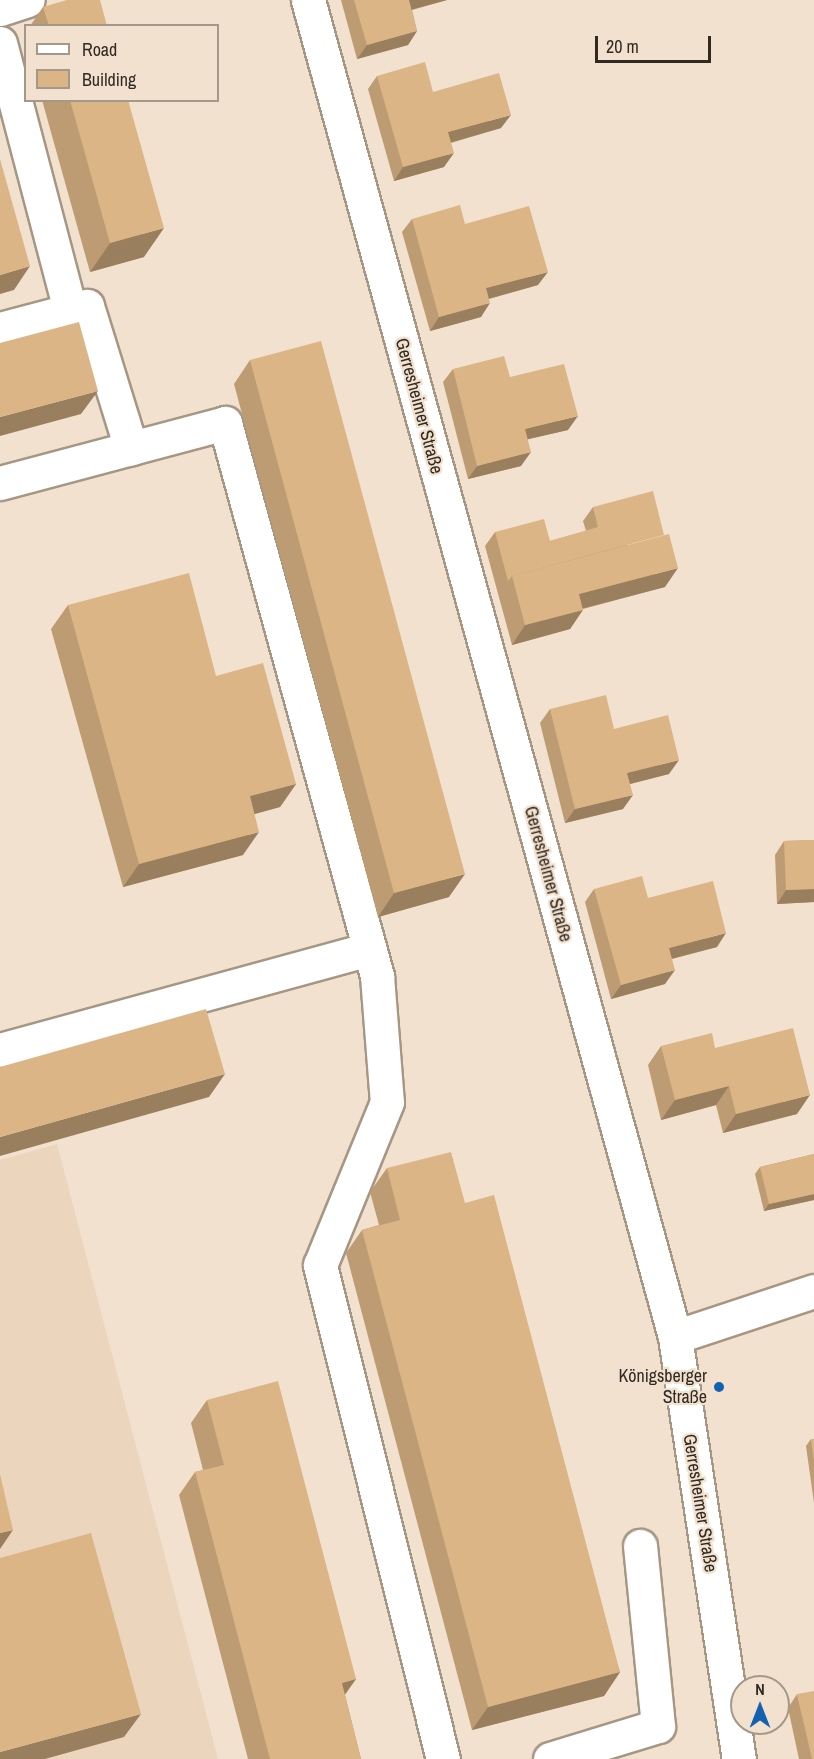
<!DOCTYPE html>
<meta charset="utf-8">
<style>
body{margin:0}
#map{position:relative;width:814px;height:1759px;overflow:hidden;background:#f2e1ce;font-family:"Archivo Narrow",sans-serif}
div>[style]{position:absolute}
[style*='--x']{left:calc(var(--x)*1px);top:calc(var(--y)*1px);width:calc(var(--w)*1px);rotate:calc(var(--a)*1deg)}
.built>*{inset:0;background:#ebd6bd}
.roads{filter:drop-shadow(2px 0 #a69684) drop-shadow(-2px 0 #a69684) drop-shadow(0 2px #a69684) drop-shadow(0 -2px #a69684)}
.minor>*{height:33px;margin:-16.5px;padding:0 16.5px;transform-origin:16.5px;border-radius:16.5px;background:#fff}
.wall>*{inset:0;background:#bd9c73}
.shaded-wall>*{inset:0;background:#9a7f5e}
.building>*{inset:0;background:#dcb586}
.dots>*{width:16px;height:16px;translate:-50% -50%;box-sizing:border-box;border:3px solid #f2e1ce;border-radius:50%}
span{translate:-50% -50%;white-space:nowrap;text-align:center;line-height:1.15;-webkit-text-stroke:4.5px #f2e1ce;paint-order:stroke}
.street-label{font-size:18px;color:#302a23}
.poi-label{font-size:18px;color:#302a23}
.right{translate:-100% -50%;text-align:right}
.legend{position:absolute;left:24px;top:24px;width:195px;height:78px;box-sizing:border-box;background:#f2e1ce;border:2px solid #a4988a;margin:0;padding:8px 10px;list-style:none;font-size:18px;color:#302a23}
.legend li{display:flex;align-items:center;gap:12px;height:30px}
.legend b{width:30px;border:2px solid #a4988a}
.north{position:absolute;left:730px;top:1675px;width:60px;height:60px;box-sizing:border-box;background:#f2e1ce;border:2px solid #a4988a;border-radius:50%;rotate:0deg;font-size:16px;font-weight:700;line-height:24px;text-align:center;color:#302a23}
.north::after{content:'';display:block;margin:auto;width:21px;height:27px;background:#1361b0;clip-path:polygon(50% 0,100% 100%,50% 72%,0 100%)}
.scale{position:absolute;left:595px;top:36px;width:116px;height:27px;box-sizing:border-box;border:3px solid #302a23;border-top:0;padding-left:8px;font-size:18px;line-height:21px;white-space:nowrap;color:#302a23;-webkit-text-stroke:4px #f2e1ce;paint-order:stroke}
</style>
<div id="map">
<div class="built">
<i style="clip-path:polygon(57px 1144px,218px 1759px,0 1759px,0 1160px)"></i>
</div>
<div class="roads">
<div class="minor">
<i style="--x:308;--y:0;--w:1386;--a:74.65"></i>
<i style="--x:675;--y:1337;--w:427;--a:81.4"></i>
<i style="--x:0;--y:9;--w:29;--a:-18"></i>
<i style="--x:0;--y:43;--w:276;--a:75.3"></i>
<i style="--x:0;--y:329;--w:90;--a:-14.8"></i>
<i style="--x:87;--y:306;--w:149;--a:72.8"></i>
<i style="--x:0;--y:483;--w:233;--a:-14.9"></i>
<i style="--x:225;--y:423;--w:574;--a:74.63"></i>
<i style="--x:377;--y:976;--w:126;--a:85.5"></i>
<i style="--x:387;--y:1102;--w:176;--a:112.3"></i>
<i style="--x:320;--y:1265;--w:509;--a:76.02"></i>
<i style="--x:0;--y:1050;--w:383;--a:-15.3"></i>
<i style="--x:675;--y:1337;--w:146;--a:-18.3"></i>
<i style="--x:550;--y:1759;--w:113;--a:-17"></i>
<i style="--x:658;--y:1726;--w:181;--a:-95.7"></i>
</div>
</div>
<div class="wall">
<i style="clip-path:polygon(341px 0,447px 0,412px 10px,417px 31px,408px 45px,357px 59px)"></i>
<i style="clip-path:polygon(43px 7px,107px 26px,30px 26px)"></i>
<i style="clip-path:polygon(377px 76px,433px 92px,501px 128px,451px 143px,444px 167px,394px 181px,368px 89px)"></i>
<i style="clip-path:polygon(42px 100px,128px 100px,144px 257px,90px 272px)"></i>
<i style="clip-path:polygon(412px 219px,465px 224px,538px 285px,489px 299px,481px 317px,430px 331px,402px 232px)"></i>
<i style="clip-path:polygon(250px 360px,449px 897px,378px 917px,234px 384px)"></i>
<i style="clip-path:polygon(453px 369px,510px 377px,568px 430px,528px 439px,521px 466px,468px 479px,443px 382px)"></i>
<i style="clip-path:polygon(593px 507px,665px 587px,583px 609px,570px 629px,512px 645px,485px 546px,495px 532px,550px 541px,586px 531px,583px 521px)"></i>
<i style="clip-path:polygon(68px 605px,216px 676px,296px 784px,280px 807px,254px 814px,243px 855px,123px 887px,51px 629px)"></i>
<i style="clip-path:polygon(550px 709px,614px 729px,669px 774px,630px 784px,623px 809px,565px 823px,540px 723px)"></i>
<i style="clip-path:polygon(814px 840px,814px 902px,777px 904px,775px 855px,784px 841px)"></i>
<i style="clip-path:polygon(594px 889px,648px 898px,717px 947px,672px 959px,665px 984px,611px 999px,585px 902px)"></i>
<i style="clip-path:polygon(661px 1046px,715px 1048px,797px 1114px,723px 1133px,716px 1105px,661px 1120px,648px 1065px)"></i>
<i style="clip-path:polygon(814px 1154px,814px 1200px,764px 1211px,755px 1174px,760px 1167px)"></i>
<i style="clip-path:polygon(387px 1168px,465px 1203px,620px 1672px,604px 1696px,472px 1730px,346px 1253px,362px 1230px,379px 1225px,370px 1192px)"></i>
<i style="clip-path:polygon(207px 1400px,356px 1679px,345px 1695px,361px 1759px,248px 1759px,179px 1495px,195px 1472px,203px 1470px,191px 1423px)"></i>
<i style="clip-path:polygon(811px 1439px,814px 1439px,814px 1503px,806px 1446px)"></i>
<i style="clip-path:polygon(797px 1694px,814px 1759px,799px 1759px,788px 1708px)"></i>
</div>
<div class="shaded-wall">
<i style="clip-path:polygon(408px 0,447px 0,399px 13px)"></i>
<i style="clip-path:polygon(417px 31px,408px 45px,357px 59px,367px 45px)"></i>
<i style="clip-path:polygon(511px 115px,501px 128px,438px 146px,448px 132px)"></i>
<i style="clip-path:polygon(454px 153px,444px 167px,394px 181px,403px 167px)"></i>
<i style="clip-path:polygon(164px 228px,144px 257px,90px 272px,110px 243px)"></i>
<i style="clip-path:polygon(30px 266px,14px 290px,0 294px,0 275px)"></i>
<i style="clip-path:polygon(548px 272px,538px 285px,477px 302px,486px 288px)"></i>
<i style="clip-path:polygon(490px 303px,481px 317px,430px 331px,439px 317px)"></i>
<i style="clip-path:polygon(98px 391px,81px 414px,0 436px,0 417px)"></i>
<i style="clip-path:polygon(578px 416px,568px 430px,516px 442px,525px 429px)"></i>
<i style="clip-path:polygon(531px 452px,521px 466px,468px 479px,477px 466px)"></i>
<i style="clip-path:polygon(678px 568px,665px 587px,565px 613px,579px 594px)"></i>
<i style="clip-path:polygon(583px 610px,570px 629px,512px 645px,525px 625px)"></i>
<i style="clip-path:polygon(679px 760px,669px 774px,618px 787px,627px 773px)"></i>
<i style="clip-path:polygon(296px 784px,280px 807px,233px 820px,250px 796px)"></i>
<i style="clip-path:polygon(633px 795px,623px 809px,565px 823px,575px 809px)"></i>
<i style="clip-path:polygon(259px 832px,243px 855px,123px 887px,139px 864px)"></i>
<i style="clip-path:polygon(465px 874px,449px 897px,378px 917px,394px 893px)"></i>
<i style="clip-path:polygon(814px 889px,814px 902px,777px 904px,786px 890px)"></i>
<i style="clip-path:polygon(726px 933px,717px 947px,659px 962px,669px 948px)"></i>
<i style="clip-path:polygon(675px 970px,665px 984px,611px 999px,621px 985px)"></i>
<i style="clip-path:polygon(225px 1074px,209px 1097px,0 1156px,0 1137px)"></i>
<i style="clip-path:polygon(729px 1086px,716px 1105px,661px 1120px,675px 1100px)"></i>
<i style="clip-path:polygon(810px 1095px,797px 1114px,723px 1133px,736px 1114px)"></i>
<i style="clip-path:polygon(814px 1194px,814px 1200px,764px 1211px,769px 1204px)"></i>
<i style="clip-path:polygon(13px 1530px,0 1549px,0 1533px)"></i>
<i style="clip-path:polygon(620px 1672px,604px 1696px,472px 1730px,488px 1707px)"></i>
<i style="clip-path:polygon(356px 1679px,339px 1702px,342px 1683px)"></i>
<i style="clip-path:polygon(141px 1714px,124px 1737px,45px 1759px,0 1759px,0 1752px)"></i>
</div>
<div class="building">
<i style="clip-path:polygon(67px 0,100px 0,107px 26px,49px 26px,43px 7px)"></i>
<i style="clip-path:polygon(354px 0,409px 0,417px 31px,367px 45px)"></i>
<i style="clip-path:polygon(425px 62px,433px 92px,499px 73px,511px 115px,448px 132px,454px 153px,403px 167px,377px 76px)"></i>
<i style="clip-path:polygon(70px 100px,128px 100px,164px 228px,110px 243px)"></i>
<i style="clip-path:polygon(0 159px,30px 266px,0 275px)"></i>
<i style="clip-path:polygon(460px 205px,465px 224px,529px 206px,548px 272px,486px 288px,490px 303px,439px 317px,412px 219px)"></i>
<i style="clip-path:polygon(79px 322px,98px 391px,0 417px,0 343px)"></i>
<i style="clip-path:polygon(321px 341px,465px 874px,394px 893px,250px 360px)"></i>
<i style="clip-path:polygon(504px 356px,510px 377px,564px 364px,578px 416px,525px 429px,531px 452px,477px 466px,453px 369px)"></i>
<i style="clip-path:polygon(653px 491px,664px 535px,512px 576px,508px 581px,495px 532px,544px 519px,550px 541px,598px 527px,593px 507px)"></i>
<i style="clip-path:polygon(669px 534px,678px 568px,579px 594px,583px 610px,525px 625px,512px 576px)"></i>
<i style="clip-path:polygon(189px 573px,216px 676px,263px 663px,296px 784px,250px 796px,259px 832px,139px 864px,68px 605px)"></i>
<i style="clip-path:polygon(606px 695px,614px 729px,668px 715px,679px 760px,627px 773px,633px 795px,575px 809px,550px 709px)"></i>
<i style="clip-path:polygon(814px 840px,814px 889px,786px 890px,784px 841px)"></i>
<i style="clip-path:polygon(642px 876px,648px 898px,713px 881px,726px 933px,669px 948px,675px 970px,621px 985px,594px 889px)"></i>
<i style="clip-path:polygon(206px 1009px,225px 1074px,0 1137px,0 1067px)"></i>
<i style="clip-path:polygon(793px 1028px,810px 1095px,736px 1114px,729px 1086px,675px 1100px,661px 1046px,712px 1033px,715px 1048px)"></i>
<i style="clip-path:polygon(451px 1152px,465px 1203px,494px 1195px,620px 1672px,488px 1707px,362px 1230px,400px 1220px,387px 1168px)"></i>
<i style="clip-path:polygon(814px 1154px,814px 1194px,769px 1204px,760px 1167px)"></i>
<i style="clip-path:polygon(278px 1381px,356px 1679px,342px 1683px,361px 1759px,270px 1759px,195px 1472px,224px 1465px,207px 1400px)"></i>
<i style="clip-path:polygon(811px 1439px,814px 1439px,814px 1461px)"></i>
<i style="clip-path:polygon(0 1474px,13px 1530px,0 1533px)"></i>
<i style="clip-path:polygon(91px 1533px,141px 1714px,0 1752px,0 1558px)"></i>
<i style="clip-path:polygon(814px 1691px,814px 1759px,812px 1759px,797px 1694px)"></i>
</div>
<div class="dots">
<i style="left:719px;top:1387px;background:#1361b0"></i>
</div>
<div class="street-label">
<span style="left:419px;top:406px;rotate:75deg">Gerresheimer Straße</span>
<span style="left:548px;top:874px;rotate:75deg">Gerresheimer Straße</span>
<span style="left:700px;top:1503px;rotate:81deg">Gerresheimer Straße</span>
</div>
<div class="poi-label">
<span class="right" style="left:707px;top:1387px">Königsberger<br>Straße</span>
</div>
<ul class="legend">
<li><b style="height:8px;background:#fff"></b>Road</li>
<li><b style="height:16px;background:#dcb586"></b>Building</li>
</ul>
<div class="north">N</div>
<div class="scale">20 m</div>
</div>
